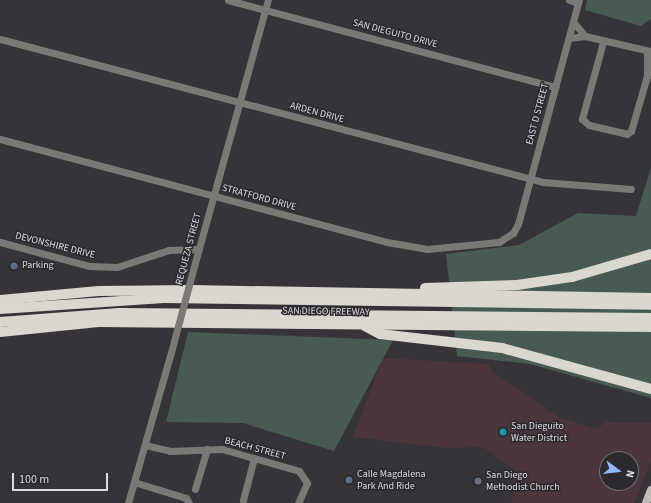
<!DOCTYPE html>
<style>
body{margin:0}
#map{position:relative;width:651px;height:503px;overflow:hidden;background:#363439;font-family:"Source Sans 3",sans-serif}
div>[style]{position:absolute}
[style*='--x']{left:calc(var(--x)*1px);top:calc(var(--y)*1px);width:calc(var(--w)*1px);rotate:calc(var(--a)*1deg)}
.commercial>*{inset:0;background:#4a363c}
.industrial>*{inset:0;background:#4b363b}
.green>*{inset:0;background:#475b52}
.minor>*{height:7px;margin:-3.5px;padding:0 3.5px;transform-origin:3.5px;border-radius:3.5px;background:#7a7976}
.major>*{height:8px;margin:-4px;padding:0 4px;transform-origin:4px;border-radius:4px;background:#bfbcb6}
.highway>*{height:10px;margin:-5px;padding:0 5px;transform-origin:5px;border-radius:5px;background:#dad6d0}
.minor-bridge>*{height:7px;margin:-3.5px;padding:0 3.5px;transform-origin:3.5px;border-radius:3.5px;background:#7a7976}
.dots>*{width:11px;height:11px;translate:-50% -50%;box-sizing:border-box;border:2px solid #2c2a2f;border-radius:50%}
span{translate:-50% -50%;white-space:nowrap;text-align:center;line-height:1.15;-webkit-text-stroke:3px #2c2a2f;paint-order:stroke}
.street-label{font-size:10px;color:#dbdadd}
.poi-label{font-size:10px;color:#dbdadd}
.left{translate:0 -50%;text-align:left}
.north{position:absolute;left:599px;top:451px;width:40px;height:40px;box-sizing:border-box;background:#2c2a2f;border:1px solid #727075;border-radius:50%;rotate:105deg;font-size:11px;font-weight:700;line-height:16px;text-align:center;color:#dbdadd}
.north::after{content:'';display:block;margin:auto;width:14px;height:18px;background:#93b7fd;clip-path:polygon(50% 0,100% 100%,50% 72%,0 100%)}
.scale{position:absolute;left:12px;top:473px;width:96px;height:18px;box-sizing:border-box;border:2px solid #dbdadd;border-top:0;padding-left:5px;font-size:12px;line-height:14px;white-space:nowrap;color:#dbdadd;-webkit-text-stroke:3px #2c2a2f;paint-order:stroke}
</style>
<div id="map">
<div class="commercial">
<i style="clip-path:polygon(evenodd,558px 417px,596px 429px,606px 422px,651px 423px,651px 461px,634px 503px,535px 503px,558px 417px,607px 459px,631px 459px,631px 483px,607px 483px,607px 459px)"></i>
</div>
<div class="industrial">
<i style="clip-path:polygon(383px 358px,488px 364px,492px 371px,558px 417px,535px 503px,511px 503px,518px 473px,483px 447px,447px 448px,353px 437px)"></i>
</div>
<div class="green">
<i style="clip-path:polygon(587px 0,651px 0,651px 19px,641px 26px,585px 10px)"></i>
<i style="clip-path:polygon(651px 168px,651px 398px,530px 364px,457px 356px,446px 254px,519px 245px,578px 213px,636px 216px)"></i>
<i style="clip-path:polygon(188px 332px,393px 340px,334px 451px,243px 423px,166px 422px)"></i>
</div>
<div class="minor">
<i style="--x:228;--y:0;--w:339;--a:14.9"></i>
<i style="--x:569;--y:0;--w:9;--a:18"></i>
<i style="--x:575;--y:24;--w:16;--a:50"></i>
<i style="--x:570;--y:38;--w:15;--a:-8"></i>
<i style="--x:585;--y:36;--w:67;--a:13"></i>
<i style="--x:0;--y:39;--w:562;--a:14.75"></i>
<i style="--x:543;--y:182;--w:88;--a:4.5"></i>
<i style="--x:603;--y:42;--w:80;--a:105.3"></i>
<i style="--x:582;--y:119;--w:9;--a:41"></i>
<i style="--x:589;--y:125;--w:39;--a:13"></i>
<i style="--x:627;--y:134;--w:5;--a:-37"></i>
<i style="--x:631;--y:131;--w:57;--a:-73.8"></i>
<i style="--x:647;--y:76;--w:25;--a:-90"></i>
<i style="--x:0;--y:139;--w:400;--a:14.9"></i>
<i style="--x:387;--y:242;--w:41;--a:9.9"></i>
<i style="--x:427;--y:249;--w:72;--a:-5.6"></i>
<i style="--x:499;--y:242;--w:17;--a:-33"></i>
<i style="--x:513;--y:233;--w:10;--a:-61"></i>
<i style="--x:518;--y:224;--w:232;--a:-74.8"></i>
<i style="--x:0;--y:242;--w:92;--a:15.1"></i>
<i style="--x:89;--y:266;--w:28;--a:2"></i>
<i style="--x:117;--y:267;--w:55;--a:-18.1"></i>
<i style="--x:169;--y:250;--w:30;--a:-2"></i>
<i style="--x:193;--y:270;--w:280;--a:-74.5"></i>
<i style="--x:145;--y:445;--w:26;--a:13"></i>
<i style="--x:170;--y:451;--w:52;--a:-2.2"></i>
<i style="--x:222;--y:449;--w:80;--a:15.9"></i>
<i style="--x:299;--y:471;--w:14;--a:56"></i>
<i style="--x:307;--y:483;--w:22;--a:114"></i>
<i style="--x:134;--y:482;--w:54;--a:17.1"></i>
<i style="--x:186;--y:498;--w:6;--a:59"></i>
<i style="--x:195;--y:489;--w:42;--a:-73.3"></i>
<i style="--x:243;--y:500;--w:43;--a:-75.3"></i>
<i style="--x:128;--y:503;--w:168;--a:-74.1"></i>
</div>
<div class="major">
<i style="--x:646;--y:503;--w:14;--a:-69"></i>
</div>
<div class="highway">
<i style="--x:425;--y:288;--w:92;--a:-1.9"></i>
<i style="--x:517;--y:285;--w:56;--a:-8.3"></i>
<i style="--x:572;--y:277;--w:82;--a:-16.2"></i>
<i style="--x:0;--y:300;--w:99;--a:-5.2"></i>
<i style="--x:99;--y:291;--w:92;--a:-0.6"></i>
<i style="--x:191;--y:290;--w:460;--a:1"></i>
<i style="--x:0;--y:309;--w:164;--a:-3.8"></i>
<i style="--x:164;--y:298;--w:487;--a:0.8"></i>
<i style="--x:0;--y:322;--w:119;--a:-4.3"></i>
<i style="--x:119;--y:313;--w:532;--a:0.54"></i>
<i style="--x:365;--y:326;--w:17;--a:28"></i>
<i style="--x:380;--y:334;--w:123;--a:6.5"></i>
<i style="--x:502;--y:348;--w:155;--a:15.4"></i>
<i style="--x:0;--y:332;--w:99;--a:-5.8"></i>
<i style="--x:98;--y:322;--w:553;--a:0.52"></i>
</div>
<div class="minor-bridge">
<i style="--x:174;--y:341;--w:73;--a:-75"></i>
</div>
<div class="dots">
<i style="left:14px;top:266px;background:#5c6f8a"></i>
<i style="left:503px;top:432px;background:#0f9aa8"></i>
<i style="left:349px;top:480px;background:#5c6f8a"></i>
<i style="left:478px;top:481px;background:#6b7280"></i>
</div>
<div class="street-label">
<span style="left:395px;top:34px;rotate:15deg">SAN DIEGUITO DRIVE</span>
<span style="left:317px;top:113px;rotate:15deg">ARDEN DRIVE</span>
<span style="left:538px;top:114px;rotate:-75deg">EAST D STREET</span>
<span style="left:259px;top:198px;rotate:15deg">STRATFORD DRIVE</span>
<span style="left:55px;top:246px;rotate:14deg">DEVONSHIRE DRIVE</span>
<span style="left:189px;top:249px;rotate:-75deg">REQUEZA STREET</span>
<span style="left:326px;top:312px;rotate:1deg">SAN DIEGO FREEWAY</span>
<span style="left:255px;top:449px;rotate:15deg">BEACH STREET</span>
</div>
<div class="poi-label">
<span class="left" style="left:22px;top:266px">Parking</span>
<span class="left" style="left:511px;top:432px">San Dieguito<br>Water District</span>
<span class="left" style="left:357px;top:480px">Calle Magdalena<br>Park And Ride</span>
<span class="left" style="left:486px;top:481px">San Diego<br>Methodist Church</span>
</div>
<div class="north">N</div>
<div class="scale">100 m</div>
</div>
